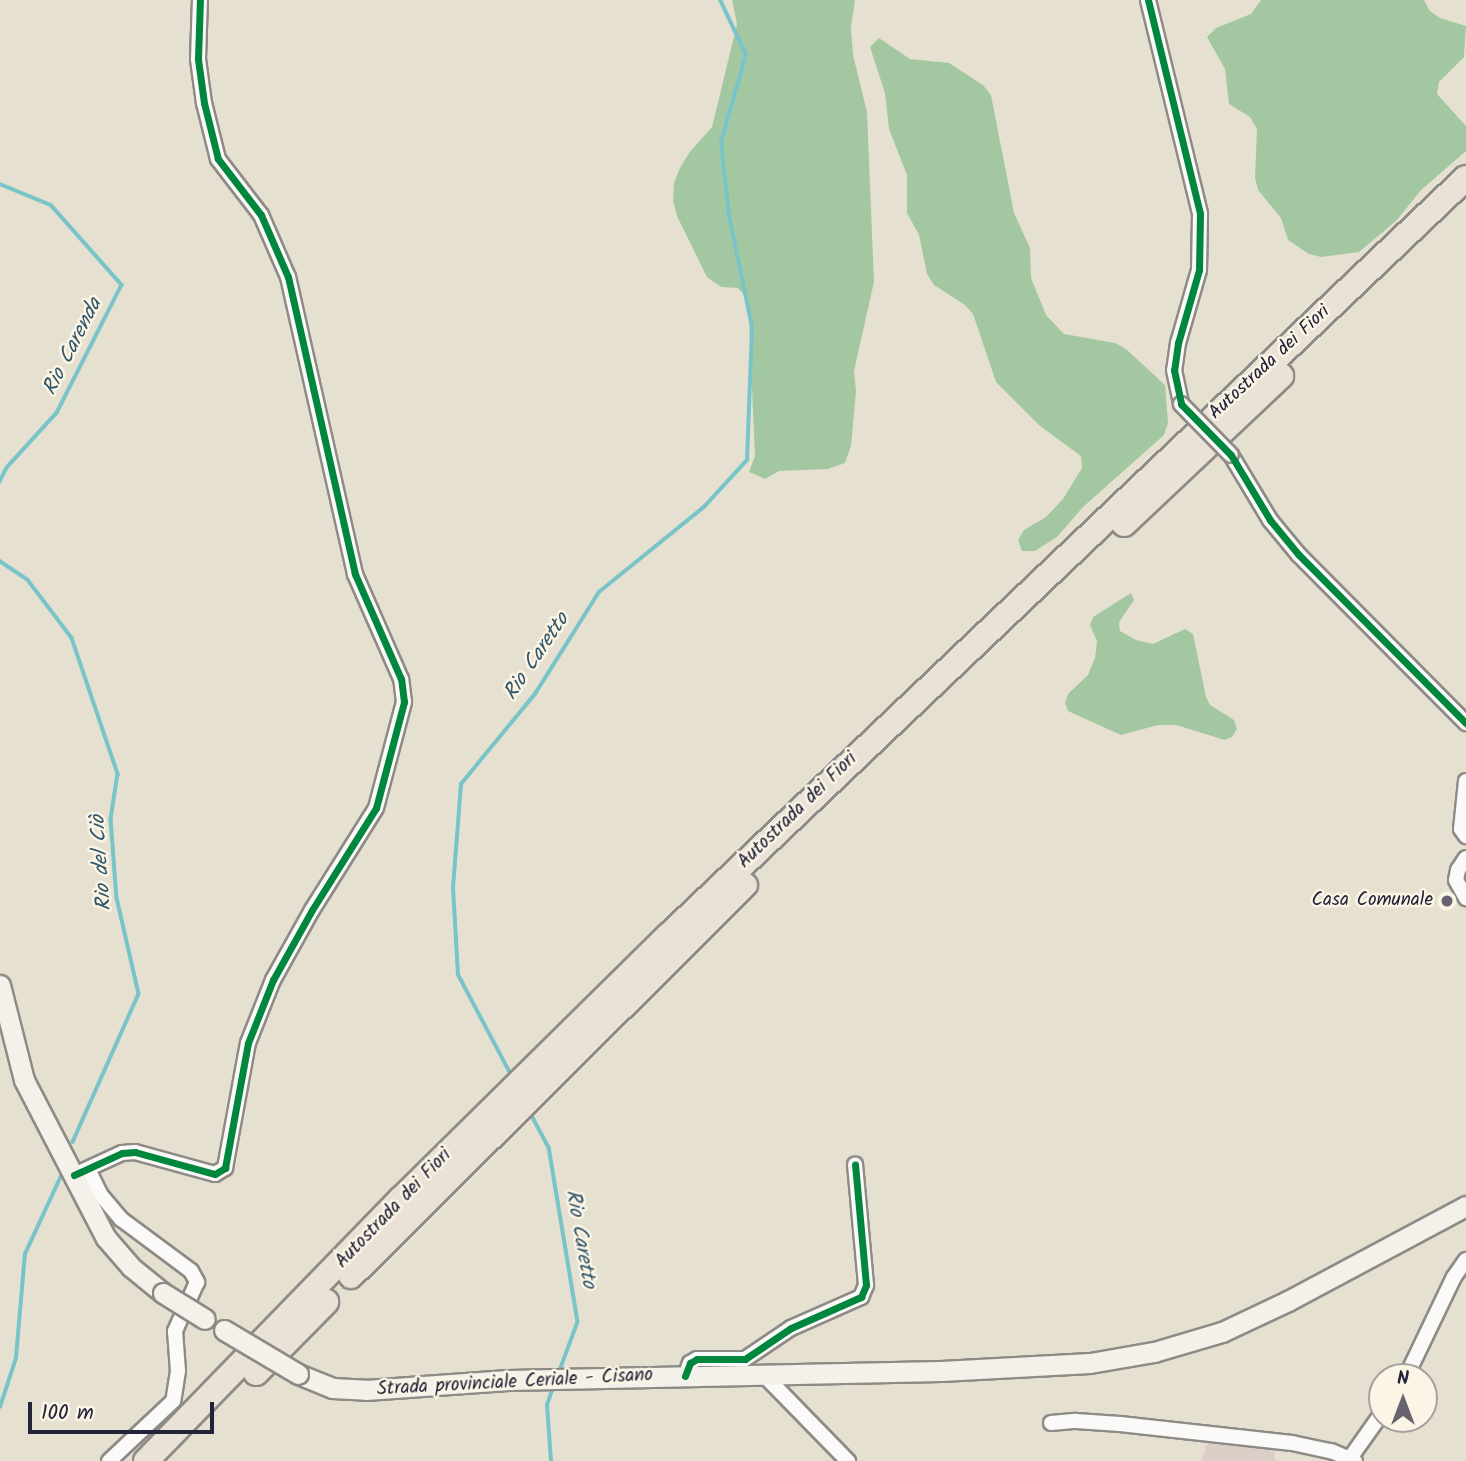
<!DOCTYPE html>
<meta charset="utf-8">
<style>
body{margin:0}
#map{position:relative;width:1466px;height:1461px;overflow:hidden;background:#e6e0d0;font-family:Kalam,sans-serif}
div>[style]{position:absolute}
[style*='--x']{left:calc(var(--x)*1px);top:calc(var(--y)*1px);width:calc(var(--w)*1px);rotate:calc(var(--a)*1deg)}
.industrial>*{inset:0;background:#dacec6}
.forest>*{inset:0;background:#a3c8a1}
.stream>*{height:3.5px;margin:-1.75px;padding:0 1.75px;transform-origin:1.75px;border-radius:1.75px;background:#79c4c8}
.roads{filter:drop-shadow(2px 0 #8d8b86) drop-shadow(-2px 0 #8d8b86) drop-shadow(0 2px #8d8b86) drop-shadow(0 -2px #8d8b86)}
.street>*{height:14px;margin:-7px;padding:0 7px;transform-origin:7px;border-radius:7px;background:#fbfaf8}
.secondary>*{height:19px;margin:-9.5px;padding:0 9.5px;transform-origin:9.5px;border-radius:9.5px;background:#f4f1ea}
.highway>*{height:24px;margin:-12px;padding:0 12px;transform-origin:12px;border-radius:12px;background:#eae2d6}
.bridges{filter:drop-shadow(2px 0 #8d8b86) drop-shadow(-2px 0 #8d8b86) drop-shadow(0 2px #8d8b86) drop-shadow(0 -2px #8d8b86)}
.street-bridge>*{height:14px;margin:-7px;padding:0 7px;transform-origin:7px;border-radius:7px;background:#fbfaf8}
.secondary-bridge>*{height:19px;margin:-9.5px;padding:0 9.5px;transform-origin:9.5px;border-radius:9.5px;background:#f4f1ea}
.cycleway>*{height:7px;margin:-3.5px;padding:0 3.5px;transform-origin:3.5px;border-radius:3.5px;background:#00873e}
.dots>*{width:19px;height:19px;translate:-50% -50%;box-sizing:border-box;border:4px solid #fcf5e5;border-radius:50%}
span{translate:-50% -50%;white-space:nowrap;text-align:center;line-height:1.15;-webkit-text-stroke:5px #fcf5e5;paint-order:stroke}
.street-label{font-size:19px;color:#22223b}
.poi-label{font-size:19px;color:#22223b}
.right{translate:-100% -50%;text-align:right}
.water-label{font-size:21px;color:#30566b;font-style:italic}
.north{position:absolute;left:1368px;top:1363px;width:70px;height:70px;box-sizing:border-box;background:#fcf5e5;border:2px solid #a5a1a1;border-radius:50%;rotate:0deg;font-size:19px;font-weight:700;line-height:28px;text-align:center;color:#22223b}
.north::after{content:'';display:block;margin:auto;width:24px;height:32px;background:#67646f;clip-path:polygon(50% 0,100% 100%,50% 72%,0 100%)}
.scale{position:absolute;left:28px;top:1402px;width:186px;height:32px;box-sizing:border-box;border:4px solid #22223b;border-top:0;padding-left:9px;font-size:21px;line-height:24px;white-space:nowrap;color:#22223b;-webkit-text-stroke:5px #fcf5e5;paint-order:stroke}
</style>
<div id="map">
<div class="industrial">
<i style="clip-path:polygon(1209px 1440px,1274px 1449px,1275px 1461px,1201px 1461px)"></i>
</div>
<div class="forest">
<i style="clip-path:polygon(732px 0,855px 0,851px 27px,853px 55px,867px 112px,874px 282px,854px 371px,856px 391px,851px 446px,845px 463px,828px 469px,779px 471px,765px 479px,749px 472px,755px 456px,748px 299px,738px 288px,721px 287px,707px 277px,677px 216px,673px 200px,674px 183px,680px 168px,689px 153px,712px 127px,737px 24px)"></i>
<i style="clip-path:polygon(1261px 0,1424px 0,1430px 11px,1440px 18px,1466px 26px,1464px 57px,1439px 82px,1437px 94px,1466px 126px,1466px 151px,1421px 190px,1397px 220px,1359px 252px,1321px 257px,1309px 254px,1288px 240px,1281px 218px,1258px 190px,1255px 178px,1257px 129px,1250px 117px,1229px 104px,1225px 69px,1207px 37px,1216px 28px,1251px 14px)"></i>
<i style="clip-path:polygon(879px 38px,910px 59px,949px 63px,983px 85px,991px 95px,1014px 213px,1030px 248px,1031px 278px,1046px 315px,1064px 334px,1115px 343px,1126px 349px,1165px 385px,1168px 423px,1164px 435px,1083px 507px,1057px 537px,1035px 551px,1022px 551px,1018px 540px,1024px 530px,1046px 517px,1063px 499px,1082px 468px,1081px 456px,1040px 426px,996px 382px,973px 314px,965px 305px,934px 285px,927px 274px,919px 235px,907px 213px,907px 175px,889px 129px,885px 93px,870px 47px)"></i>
<i style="clip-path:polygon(1131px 593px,1134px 600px,1119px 622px,1120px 631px,1136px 640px,1153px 644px,1185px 629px,1193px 634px,1206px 697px,1210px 705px,1234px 720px,1237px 729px,1232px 737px,1225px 740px,1176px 725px,1158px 725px,1121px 735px,1068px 711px,1065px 703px,1068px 694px,1088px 675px,1095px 658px,1097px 641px,1090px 625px,1093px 617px)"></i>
</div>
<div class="stream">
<i style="--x:0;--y:184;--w:55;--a:22.4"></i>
<i style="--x:51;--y:205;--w:107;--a:48.4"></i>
<i style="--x:122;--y:285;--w:144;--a:116.9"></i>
<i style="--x:57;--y:413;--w:74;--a:132.3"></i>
<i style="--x:7;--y:468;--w:16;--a:117"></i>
<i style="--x:0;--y:561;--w:34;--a:34"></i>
<i style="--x:28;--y:580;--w:73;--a:52.8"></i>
<i style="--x:72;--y:638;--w:144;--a:71.3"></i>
<i style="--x:118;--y:774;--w:46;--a:98.8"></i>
<i style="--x:111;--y:819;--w:79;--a:85.7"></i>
<i style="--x:117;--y:898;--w:98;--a:77.1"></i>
<i style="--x:139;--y:994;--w:162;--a:114"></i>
<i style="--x:512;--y:1077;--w:115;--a:-117.9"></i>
<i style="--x:458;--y:975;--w:87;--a:-93.3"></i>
<i style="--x:453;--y:888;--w:104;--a:-85.6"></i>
<i style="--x:461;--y:784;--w:117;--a:-50.6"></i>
<i style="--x:535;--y:694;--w:120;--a:-57.9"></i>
<i style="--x:599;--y:592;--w:135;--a:-39"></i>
<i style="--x:704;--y:507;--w:64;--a:-47.5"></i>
<i style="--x:747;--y:460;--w:133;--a:-87.8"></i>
<i style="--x:752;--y:327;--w:113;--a:-101.7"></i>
<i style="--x:729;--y:216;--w:74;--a:-96.2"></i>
<i style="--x:721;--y:142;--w:91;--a:-74"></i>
<i style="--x:746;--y:55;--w:61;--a:-115.3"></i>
<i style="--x:530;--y:1112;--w:40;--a:62"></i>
<i style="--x:549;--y:1147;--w:177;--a:80.6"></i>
<i style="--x:578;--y:1322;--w:49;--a:110.3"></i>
<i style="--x:0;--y:1407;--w:52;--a:-71.9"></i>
<i style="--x:16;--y:1358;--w:104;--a:-85.1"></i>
<i style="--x:25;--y:1254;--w:88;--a:-65.2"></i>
<i style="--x:551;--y:1461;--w:56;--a:-94.1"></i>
<i style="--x:547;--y:1405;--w:18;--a:-71"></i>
</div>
<div class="roads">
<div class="street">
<i style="--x:1148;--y:0;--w:220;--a:76.3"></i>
<i style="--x:1200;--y:214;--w:56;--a:91"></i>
<i style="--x:1199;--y:270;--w:76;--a:106"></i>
<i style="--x:1178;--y:343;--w:27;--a:98"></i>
<i style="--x:1174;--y:370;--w:35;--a:78"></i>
<i style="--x:1231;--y:455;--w:76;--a:59"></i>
<i style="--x:1270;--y:520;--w:45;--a:50.4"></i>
<i style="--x:1299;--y:555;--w:237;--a:45.2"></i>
<i style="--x:1466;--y:781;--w:48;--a:95.9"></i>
<i style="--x:1461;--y:829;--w:9;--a:54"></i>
<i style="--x:1466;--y:858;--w:14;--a:124"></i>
<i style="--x:1458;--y:870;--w:10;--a:101"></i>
<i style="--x:1456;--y:880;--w:21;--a:61"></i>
<i style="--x:88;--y:1169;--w:28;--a:64"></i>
<i style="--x:100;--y:1194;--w:33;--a:50"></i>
<i style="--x:121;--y:1219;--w:87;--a:36.6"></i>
<i style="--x:191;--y:1271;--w:13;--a:61"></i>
<i style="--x:197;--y:1282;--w:54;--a:114.2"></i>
<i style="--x:175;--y:1331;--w:40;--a:85.7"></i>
<i style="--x:178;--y:1371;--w:30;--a:99"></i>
<i style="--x:173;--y:1401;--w:88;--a:136.8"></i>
<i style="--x:74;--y:1175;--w:53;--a:-24.6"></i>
<i style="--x:122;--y:1153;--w:13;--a:-4"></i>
<i style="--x:135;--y:1152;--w:83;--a:15.4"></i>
<i style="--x:215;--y:1174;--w:12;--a:-31"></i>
<i style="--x:225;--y:1168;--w:127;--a:-79.6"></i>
<i style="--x:248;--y:1043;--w:68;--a:-68.4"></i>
<i style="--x:273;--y:980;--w:80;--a:-60.9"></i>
<i style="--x:312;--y:910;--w:120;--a:-57.9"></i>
<i style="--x:376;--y:808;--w:110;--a:-75.2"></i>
<i style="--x:404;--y:702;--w:23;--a:-97"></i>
<i style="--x:401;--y:679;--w:115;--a:-113.7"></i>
<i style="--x:355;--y:574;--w:304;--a:-102.7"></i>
<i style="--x:288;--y:277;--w:68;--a:-113.5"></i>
<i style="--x:261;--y:215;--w:71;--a:-127.5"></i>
<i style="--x:218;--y:159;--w:58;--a:-104"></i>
<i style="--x:204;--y:103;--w:44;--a:-97.8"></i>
<i style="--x:198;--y:59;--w:59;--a:-88.1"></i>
<i style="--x:763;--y:1374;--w:122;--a:45.7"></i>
<i style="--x:685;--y:1376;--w:14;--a:-69"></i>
<i style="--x:690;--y:1363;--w:8;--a:-30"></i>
<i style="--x:697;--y:1359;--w:48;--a:0"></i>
<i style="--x:745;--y:1359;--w:55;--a:-34"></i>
<i style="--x:791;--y:1328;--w:77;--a:-23.9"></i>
<i style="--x:861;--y:1297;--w:13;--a:-67"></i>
<i style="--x:866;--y:1285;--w:121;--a:-95.2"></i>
<i style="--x:1406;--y:1377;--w:111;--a:-64.4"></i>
<i style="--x:1454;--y:1277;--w:21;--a:-55"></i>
<i style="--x:1051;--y:1423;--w:25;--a:-5"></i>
<i style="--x:1076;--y:1421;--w:44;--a:3.9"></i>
<i style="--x:1120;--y:1424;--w:173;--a:6.3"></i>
<i style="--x:1292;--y:1443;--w:40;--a:12"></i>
<i style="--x:1331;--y:1451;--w:26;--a:23"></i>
<i style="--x:1348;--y:1461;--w:59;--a:-54.7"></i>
</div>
<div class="secondary">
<i style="--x:0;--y:985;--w:98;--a:75.8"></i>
<i style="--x:24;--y:1080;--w:178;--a:62.6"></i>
<i style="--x:106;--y:1238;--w:38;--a:49"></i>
<i style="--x:131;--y:1267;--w:41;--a:39.1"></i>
<i style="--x:298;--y:1374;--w:37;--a:22"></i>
<i style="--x:332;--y:1388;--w:34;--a:3"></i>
<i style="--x:366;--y:1390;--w:142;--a:-4"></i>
<i style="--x:508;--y:1380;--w:433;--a:-1.2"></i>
<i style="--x:941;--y:1371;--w:149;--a:-3.1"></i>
<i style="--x:1090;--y:1363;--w:65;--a:-9.8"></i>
<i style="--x:1154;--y:1352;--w:71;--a:-16.4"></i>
<i style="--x:1222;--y:1332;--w:73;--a:-25.2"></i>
<i style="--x:1288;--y:1301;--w:202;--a:-28.1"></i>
</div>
<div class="highway">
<i style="--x:1124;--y:524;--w:216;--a:-43.3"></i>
<i style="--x:351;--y:1276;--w:555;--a:-44.78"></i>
<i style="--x:256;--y:1373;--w:100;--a:-45.4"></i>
<i style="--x:146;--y:1461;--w:367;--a:-45.8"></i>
<i style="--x:402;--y:1198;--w:375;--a:-44.6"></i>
<i style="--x:669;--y:935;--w:1099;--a:-43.53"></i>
</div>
</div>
<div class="bridges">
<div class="street-bridge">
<i style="--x:1181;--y:404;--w:71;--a:45.6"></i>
</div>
<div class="secondary-bridge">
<i style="--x:163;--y:1293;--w:49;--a:31.8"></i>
<i style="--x:224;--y:1330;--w:86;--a:30.7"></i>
</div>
</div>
<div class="cycleway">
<i style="--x:1148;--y:0;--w:220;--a:76.3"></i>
<i style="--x:1200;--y:214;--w:56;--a:91"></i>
<i style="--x:1199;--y:270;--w:76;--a:106"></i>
<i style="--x:1178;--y:343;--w:27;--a:98"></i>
<i style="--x:1174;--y:370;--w:35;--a:78"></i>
<i style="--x:1181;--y:404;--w:71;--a:45.6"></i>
<i style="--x:1231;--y:455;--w:76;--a:59"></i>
<i style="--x:1270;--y:520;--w:45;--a:50.4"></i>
<i style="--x:1299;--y:555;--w:237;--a:45.2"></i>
<i style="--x:74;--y:1175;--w:53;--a:-24.6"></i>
<i style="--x:122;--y:1153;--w:13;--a:-4"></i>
<i style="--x:135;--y:1152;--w:83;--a:15.4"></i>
<i style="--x:215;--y:1174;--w:12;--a:-31"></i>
<i style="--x:225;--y:1168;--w:127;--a:-79.6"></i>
<i style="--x:248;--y:1043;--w:68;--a:-68.4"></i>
<i style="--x:273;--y:980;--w:80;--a:-60.9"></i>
<i style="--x:312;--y:910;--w:120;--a:-57.9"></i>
<i style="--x:376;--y:808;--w:110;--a:-75.2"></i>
<i style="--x:404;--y:702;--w:23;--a:-97"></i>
<i style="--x:401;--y:679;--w:115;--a:-113.7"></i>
<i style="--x:355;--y:574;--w:304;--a:-102.7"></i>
<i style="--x:288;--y:277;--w:68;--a:-113.5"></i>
<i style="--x:261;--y:215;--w:71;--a:-127.5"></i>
<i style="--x:218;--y:159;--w:58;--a:-104"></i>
<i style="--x:204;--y:103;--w:44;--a:-97.8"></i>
<i style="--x:198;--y:59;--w:59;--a:-88.1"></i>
<i style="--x:685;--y:1376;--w:14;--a:-69"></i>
<i style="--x:690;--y:1363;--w:8;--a:-30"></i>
<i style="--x:697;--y:1359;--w:48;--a:0"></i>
<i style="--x:745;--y:1359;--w:55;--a:-34"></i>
<i style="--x:791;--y:1328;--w:77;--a:-23.9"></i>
<i style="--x:861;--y:1297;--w:13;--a:-67"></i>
<i style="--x:866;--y:1285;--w:121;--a:-95.2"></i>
</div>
<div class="dots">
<i style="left:1447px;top:901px;background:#67646f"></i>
</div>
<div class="street-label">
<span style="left:1270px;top:363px;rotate:-43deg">Autostrada dei Fiori</span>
<span style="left:798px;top:811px;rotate:-44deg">Autostrada dei Fiori</span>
<span style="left:394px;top:1209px;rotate:-46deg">Autostrada dei Fiori</span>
<span style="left:515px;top:1383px;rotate:-3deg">Strada provinciale Ceriale - Cisano</span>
</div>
<div class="poi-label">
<span class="right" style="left:1433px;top:901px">Casa Comunale</span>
</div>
<div class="water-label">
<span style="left:73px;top:347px;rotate:-63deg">Rio Carenda</span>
<span style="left:537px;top:657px;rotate:-56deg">Rio Caretto</span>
<span style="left:102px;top:863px;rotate:-94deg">Rio del Ciò</span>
<span style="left:580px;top:1239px;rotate:80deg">Rio Caretto</span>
</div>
<div class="north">N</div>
<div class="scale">100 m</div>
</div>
